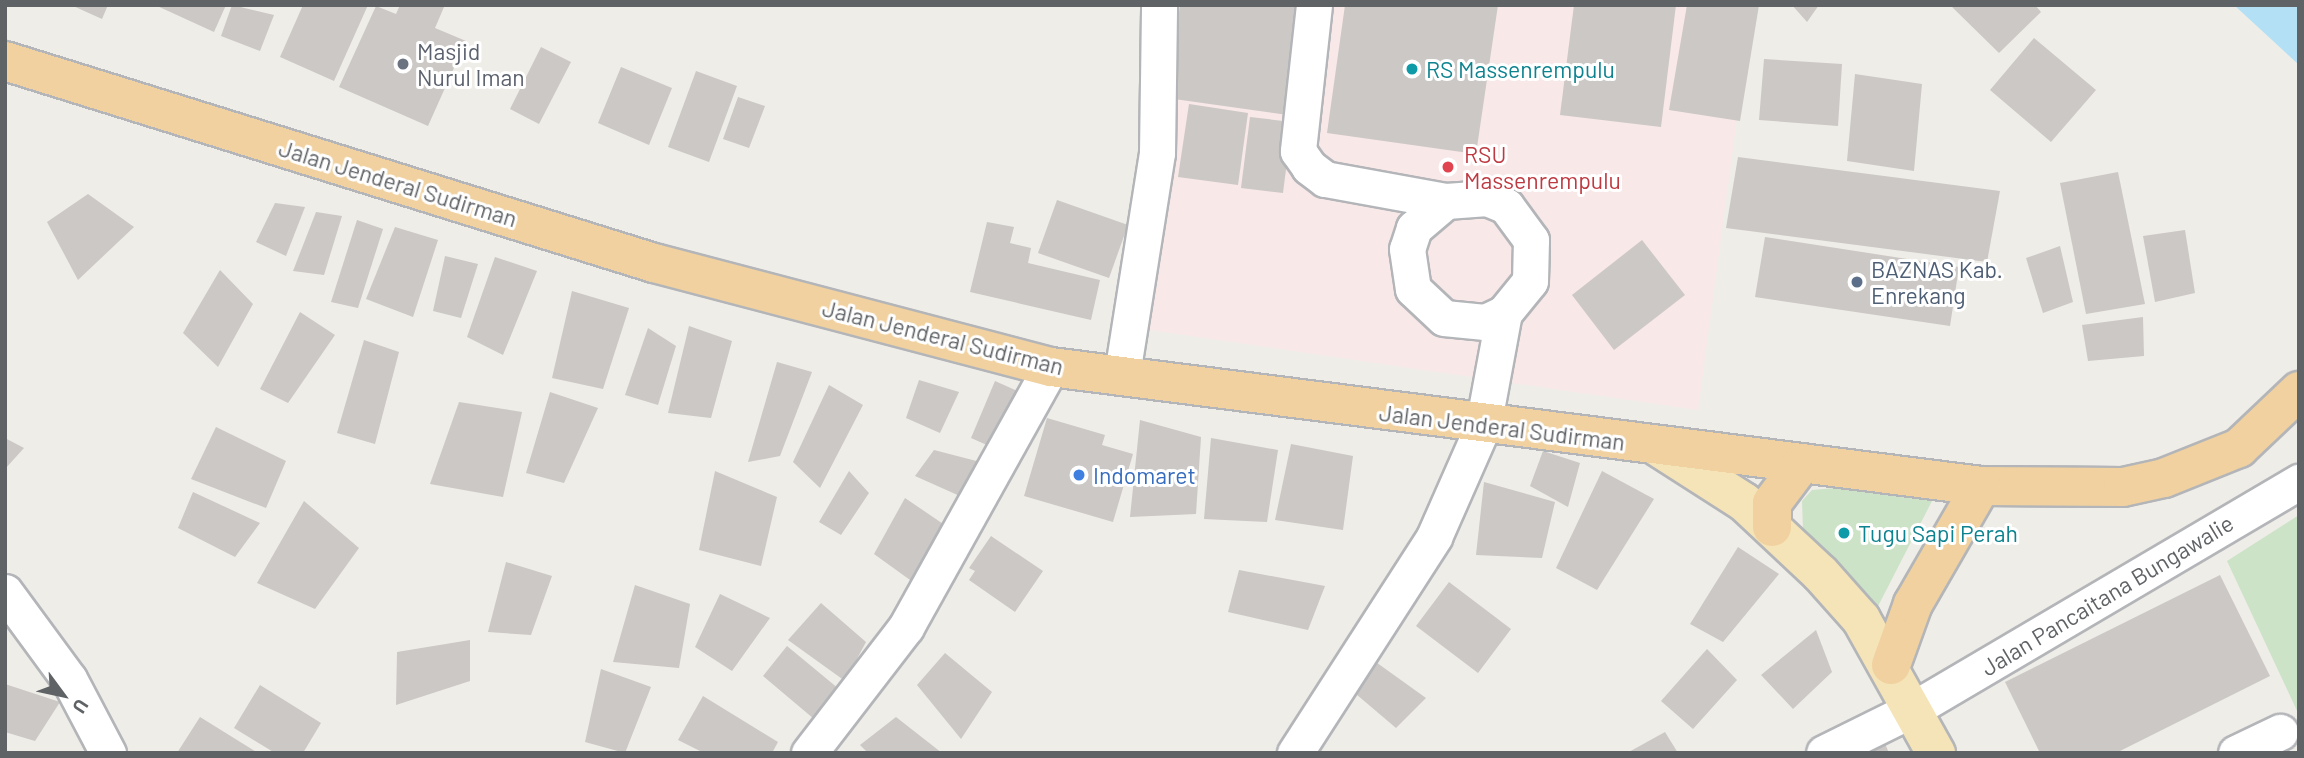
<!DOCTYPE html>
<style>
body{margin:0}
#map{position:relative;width:2304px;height:758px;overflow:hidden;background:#efede8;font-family:Barlow,sans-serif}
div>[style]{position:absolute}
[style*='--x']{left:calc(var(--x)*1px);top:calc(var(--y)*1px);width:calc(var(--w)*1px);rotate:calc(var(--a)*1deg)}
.medical>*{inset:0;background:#f9e8e8}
.green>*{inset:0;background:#cce3c8}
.water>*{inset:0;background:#b3e0f5}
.building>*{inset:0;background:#cbc8c5}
.roads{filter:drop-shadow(2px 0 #b3b5b8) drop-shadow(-2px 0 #b3b5b8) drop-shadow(0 2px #b3b5b8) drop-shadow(0 -2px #b3b5b8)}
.minor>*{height:35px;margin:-17.5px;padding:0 17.5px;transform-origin:17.5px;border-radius:17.5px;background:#fff}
.major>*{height:38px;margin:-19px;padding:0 19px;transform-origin:19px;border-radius:19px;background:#f5e4b7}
.highway>*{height:38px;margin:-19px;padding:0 19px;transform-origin:19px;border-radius:19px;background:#f0d19f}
.dots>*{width:19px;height:19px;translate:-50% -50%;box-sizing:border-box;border:4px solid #fff;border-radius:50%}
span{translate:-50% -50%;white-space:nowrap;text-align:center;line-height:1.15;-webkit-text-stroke:6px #fff;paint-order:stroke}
.worship-label{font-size:23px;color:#5b616d}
.left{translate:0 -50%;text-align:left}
.culture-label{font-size:23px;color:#0d838f}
.health-label{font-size:23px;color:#be3a42}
.street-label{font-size:23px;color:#606366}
.service-label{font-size:23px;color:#4e5e75}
.shop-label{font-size:23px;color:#366cbe}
.frame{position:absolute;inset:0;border:7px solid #606366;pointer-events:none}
.north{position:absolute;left:28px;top:660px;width:70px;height:70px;-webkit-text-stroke:5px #fff;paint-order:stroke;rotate:123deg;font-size:19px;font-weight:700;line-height:28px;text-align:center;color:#606366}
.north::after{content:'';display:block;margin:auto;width:24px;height:32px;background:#606366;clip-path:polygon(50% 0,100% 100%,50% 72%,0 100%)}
</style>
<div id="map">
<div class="medical">
<i style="clip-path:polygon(1190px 5px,1752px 5px,1698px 410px,1143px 329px)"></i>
</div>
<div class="green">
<i style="clip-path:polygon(1835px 488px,1932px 501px,1874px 614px,1803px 530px,1802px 501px,1812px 490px)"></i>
<i style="clip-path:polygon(2299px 515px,2299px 715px,2227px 561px)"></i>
</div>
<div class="water">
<i style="clip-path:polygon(2234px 5px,2299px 5px,2299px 65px)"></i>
</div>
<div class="building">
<i style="clip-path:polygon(71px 5px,108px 5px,102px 19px)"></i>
<i style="clip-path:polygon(155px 5px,226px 5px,214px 32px)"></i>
<i style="clip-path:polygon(232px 5px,274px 15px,260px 51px,221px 36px)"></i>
<i style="clip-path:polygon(303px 5px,368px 5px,334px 81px,280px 57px)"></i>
<i style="clip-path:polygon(400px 5px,444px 7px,435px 28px,466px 41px,428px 126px,339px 87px,376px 6px,396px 14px)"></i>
<i style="clip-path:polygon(1180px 5px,1304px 5px,1288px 115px,1167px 98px)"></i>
<i style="clip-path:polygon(1345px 5px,1498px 5px,1476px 154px,1327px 133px)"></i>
<i style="clip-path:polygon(1574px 5px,1676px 5px,1661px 127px,1560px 115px)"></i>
<i style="clip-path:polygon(1687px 5px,1759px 5px,1740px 121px,1669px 110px)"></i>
<i style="clip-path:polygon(1792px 5px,1819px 5px,1807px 22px)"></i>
<i style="clip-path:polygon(1950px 5px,2035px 5px,2041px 12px,1999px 53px)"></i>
<i style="clip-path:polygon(2034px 38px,2096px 90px,2051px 142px,1990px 90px)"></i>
<i style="clip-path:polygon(541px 47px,571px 62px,539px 124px,510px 109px)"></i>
<i style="clip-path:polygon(1764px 59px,1842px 64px,1838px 126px,1759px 120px)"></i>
<i style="clip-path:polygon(621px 67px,672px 88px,649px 145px,598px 123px)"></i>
<i style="clip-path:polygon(696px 71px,737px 86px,709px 162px,668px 147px)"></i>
<i style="clip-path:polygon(1855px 74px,1922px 84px,1914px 171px,1847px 161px)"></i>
<i style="clip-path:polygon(738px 97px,765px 106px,749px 148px,723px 139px)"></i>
<i style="clip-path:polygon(1189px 104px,1248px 113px,1238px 185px,1178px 177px)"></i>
<i style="clip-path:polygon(1250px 117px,1292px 122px,1283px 193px,1241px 188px)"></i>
<i style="clip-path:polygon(1738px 157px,2000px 191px,1987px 262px,1726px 228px)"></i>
<i style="clip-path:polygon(2118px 172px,2145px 304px,2086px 314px,2060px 183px)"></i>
<i style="clip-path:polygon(88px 194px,134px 227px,78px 280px,47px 222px)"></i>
<i style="clip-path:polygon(1057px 200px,1128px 225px,1109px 278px,1038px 253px)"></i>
<i style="clip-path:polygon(275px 203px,305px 207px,286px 256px,256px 242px)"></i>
<i style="clip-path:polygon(316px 212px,342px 216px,324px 275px,293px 271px)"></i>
<i style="clip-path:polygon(357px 220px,383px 229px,358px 308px,331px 302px)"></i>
<i style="clip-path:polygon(987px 222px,1014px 227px,1010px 243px,1031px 248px,1028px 263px,1100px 280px,1091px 320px,970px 292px)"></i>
<i style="clip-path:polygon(395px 227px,438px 240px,413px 317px,366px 299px)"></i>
<i style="clip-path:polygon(2185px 230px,2195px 293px,2155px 302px,2143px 236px)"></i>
<i style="clip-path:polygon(1765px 237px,1959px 267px,1950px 326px,1755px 297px)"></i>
<i style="clip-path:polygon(1642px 240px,1685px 295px,1614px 350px,1572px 295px)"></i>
<i style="clip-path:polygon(2060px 246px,2073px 302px,2043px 313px,2026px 258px)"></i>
<i style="clip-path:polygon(445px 256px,478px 264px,461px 318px,433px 311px)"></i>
<i style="clip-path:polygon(495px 257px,537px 271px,503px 355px,467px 337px)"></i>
<i style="clip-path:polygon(220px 270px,253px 304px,218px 367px,183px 333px)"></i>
<i style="clip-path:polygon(572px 291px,629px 308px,603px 389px,552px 378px)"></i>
<i style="clip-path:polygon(300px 312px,335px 335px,288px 403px,260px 389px)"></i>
<i style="clip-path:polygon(2143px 317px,2144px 356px,2088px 361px,2082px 325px)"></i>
<i style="clip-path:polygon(689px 326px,732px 341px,711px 418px,668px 413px)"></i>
<i style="clip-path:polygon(648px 328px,676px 346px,658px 405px,625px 395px)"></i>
<i style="clip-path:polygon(364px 340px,399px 352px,375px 444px,337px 433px)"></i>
<i style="clip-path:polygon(777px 362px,812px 372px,780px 456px,748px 462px)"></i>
<i style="clip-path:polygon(919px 380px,959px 392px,940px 433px,906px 418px)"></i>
<i style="clip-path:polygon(995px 381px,1029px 396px,1005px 453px,971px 438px)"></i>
<i style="clip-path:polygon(829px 385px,863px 405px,820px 488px,793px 462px)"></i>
<i style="clip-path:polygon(550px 392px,598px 408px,564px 483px,526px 473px)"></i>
<i style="clip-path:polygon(459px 402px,522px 412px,503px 497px,430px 484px)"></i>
<i style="clip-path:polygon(1047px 418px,1105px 435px,1102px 445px,1133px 454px,1113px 522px,1024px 496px)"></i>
<i style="clip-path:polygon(1140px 420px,1201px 437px,1196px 514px,1130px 517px)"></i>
<i style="clip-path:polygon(216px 427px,286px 461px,266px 508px,191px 479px)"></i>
<i style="clip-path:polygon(5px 438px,24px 448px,5px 469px)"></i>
<i style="clip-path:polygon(1211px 438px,1278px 450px,1267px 522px,1204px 519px)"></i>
<i style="clip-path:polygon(1291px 444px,1353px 456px,1343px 530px,1275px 520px)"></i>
<i style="clip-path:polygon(934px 450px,988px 464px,971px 501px,915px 476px)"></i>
<i style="clip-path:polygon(1543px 451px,1580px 463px,1568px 507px,1530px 486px)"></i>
<i style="clip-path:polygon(715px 471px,777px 497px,761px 566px,699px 550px)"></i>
<i style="clip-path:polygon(849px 471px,869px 493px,841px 535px,819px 522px)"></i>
<i style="clip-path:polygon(1602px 471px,1654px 499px,1597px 590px,1556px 568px)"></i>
<i style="clip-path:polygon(1484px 482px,1555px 502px,1542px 558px,1476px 555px)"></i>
<i style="clip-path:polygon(193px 492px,260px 523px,235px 557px,178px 528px)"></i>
<i style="clip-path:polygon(905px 498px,952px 530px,917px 585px,874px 554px)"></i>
<i style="clip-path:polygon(304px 501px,359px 548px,315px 609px,257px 583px)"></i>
<i style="clip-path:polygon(991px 536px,1043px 571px,1015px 612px,969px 580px,975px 571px,969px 568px)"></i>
<i style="clip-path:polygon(1738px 547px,1779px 574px,1723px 642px,1690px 624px)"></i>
<i style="clip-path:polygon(506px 562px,552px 576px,531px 635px,488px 632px)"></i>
<i style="clip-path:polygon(1239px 570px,1325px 586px,1308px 630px,1228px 612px)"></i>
<i style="clip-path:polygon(2220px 575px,2270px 676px,2116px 753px,2040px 753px,2005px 682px)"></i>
<i style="clip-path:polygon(1449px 582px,1511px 629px,1478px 673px,1416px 626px)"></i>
<i style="clip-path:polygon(635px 585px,690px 604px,679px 668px,613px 662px)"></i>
<i style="clip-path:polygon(720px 594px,770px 618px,732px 671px,695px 647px)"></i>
<i style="clip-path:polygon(821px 603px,866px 642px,845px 681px,788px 640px)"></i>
<i style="clip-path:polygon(1816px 630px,1832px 672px,1793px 709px,1761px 675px)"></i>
<i style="clip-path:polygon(470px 640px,470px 681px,396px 705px,397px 652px)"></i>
<i style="clip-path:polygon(787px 646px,845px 694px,820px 724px,763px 676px)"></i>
<i style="clip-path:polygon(1707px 649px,1737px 680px,1693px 729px,1661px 701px)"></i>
<i style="clip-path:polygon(945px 653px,992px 692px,961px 739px,917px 685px)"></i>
<i style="clip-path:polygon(1373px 660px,1426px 698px,1396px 728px,1343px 683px)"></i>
<i style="clip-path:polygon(601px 669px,651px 687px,625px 753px,585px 742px)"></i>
<i style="clip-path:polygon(5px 684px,60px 702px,35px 741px,5px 732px)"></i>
<i style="clip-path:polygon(260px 685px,321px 723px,303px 753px,275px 753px,234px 728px)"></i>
<i style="clip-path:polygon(703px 696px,778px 742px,772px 753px,704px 753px,678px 740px)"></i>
<i style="clip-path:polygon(200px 717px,258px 753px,177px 753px)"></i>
<i style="clip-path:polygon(896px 717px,942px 753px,868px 753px,860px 745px)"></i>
<i style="clip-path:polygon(1665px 732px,1678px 753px,1627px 753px)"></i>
<i style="clip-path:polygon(1883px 739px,1889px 753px,1853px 753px)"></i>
</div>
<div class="roads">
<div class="minor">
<i style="--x:1314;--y:5;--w:147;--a:96.3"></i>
<i style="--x:1298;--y:151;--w:19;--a:55"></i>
<i style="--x:1309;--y:167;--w:20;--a:37"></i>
<i style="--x:1325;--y:179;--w:123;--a:10.3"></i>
<i style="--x:1122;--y:374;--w:224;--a:-81"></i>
<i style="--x:1157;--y:153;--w:148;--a:-89.2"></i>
<i style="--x:5;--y:592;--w:108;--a:53.7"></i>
<i style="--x:69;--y:679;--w:84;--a:62.2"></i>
<i style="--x:809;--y:753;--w:159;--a:-52.4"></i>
<i style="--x:906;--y:627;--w:298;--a:-60.9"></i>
<i style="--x:1295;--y:753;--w:257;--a:-57.2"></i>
<i style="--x:1434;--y:537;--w:121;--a:-66.2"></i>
<i style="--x:1483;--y:426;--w:115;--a:-79.5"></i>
<i style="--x:1504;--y:313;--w:41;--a:-50.9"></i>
<i style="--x:1530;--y:281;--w:41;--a:-88.6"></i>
<i style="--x:1531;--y:240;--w:42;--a:-126.3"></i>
<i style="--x:1506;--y:206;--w:21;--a:-157"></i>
<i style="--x:1487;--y:198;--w:41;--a:175.8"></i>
<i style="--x:1446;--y:201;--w:42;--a:139.8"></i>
<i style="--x:1414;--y:228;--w:22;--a:108"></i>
<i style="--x:1407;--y:249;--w:40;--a:81.5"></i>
<i style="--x:1413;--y:289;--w:42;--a:43.1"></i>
<i style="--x:1444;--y:318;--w:41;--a:5.6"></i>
<i style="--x:1485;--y:322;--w:21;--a:-25"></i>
<i style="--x:1824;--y:753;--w:102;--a:-26.3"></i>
<i style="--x:1915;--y:708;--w:446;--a:-30.5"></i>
<i style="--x:2236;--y:753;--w:49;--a:-25.5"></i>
</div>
<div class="major">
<i style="--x:1658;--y:447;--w:102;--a:32.6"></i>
<i style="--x:1744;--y:502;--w:104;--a:43.1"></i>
<i style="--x:1820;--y:573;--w:62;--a:48.3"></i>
<i style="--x:1861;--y:619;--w:154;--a:60.8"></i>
</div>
<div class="highway">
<i style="--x:5;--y:61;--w:680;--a:17.29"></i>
<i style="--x:654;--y:263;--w:410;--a:14.7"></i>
<i style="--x:1051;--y:367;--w:938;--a:7.29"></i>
<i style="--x:1981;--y:486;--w:142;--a:0.4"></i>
<i style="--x:2123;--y:487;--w:42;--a:-12.4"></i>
<i style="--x:2164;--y:478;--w:81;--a:-21.8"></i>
<i style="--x:2239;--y:448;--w:83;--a:-43.5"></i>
<i style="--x:1772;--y:527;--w:24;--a:-90"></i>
<i style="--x:1772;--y:503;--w:50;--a:-53.1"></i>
<i style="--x:1891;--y:665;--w:65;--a:-70.2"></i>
<i style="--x:1913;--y:604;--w:136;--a:-60"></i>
</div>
</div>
<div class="dots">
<i style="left:403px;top:64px;background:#6b7280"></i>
<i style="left:1412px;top:69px;background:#0f9aa8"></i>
<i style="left:1448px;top:167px;background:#e0444e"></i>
<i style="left:1857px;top:282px;background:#5c6f8a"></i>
<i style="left:1079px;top:475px;background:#3f7fe0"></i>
<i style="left:1844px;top:533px;background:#0f9aa8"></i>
</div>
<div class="worship-label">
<span class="left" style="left:417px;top:64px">Masjid<br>Nurul Iman</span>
</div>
<div class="culture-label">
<span class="left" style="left:1426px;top:69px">RS Massenrempulu</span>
<span class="left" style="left:1858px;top:533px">Tugu Sapi Perah</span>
</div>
<div class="health-label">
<span class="left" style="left:1464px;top:167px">RSU<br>Massenrempulu</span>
</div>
<div class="street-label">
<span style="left:398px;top:183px;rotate:17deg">Jalan Jenderal Sudirman</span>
<span style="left:943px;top:337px;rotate:14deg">Jalan Jenderal Sudirman</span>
<span style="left:1502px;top:427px;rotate:7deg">Jalan Jenderal Sudirman</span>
<span style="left:2107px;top:595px;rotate:-31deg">Jalan Pancaitana Bungawalie</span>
</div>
<div class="service-label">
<span class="left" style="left:1871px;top:282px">BAZNAS Kab.<br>Enrekang</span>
</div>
<div class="shop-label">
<span class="left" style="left:1093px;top:475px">Indomaret</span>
</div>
<div class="frame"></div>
<div class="north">U</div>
</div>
